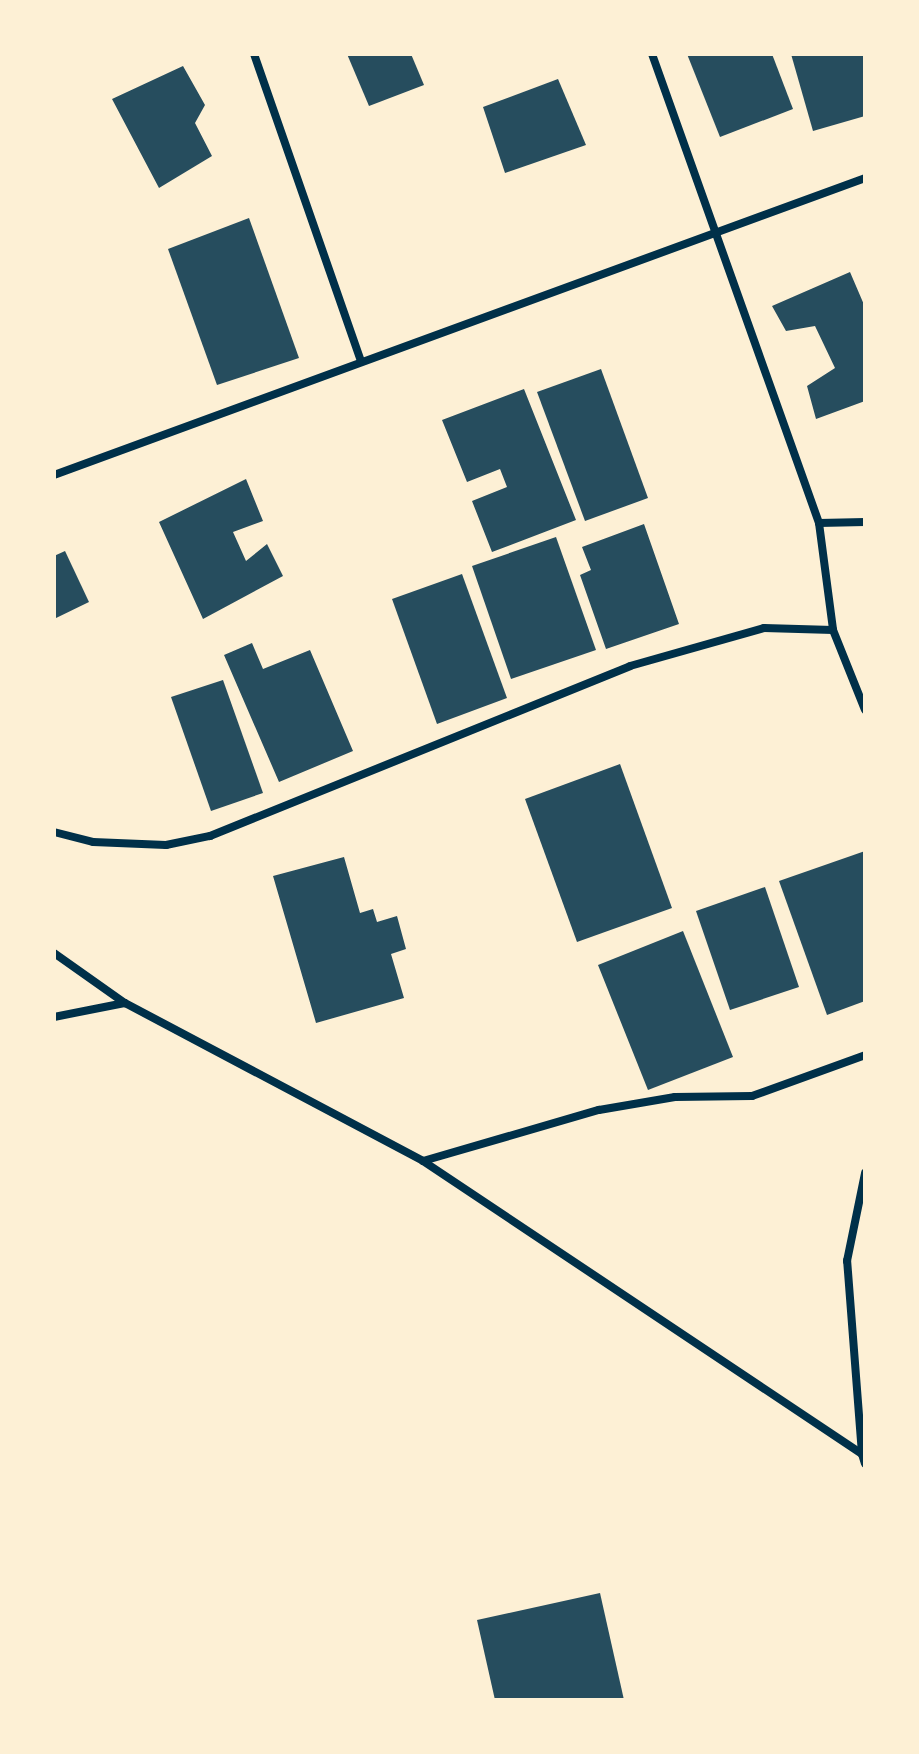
<!DOCTYPE html>
<style>
body{margin:0}
#map{position:relative;width:919px;height:1754px;overflow:hidden;background:#fdf0d5;font-family:Lato,sans-serif}
div>[style]{position:absolute}
[style*='--x']{left:calc(var(--x)*1px);top:calc(var(--y)*1px);width:calc(var(--w)*1px);rotate:calc(var(--a)*1deg)}
.building>*{inset:0;background:#264d5e}
.minor>*{height:8px;margin:-4px;padding:0 4px;transform-origin:4px;border-radius:4px;background:#003049}
span{translate:-50% -50%;white-space:nowrap;text-align:center;line-height:1.15;-webkit-text-stroke:6px #fdf0d5;paint-order:stroke}
.frame{position:absolute;inset:0;border:56px solid #fdf0d5;pointer-events:none}
</style>
<div id="map">
<div class="building">
<i style="clip-path:polygon(347px 54px,411px 54px,424px 85px,369px 106px)"></i>
<i style="clip-path:polygon(687px 54px,772px 54px,793px 109px,720px 137px)"></i>
<i style="clip-path:polygon(791px 54px,865px 54px,865px 116px,813px 131px)"></i>
<i style="clip-path:polygon(183px 66px,205px 105px,195px 123px,212px 156px,159px 188px,112px 99px)"></i>
<i style="clip-path:polygon(558px 79px,586px 145px,505px 173px,483px 107px)"></i>
<i style="clip-path:polygon(249px 218px,299px 358px,217px 385px,168px 249px)"></i>
<i style="clip-path:polygon(850px 272px,865px 307px,865px 401px,816px 419px,807px 386px,835px 368px,815px 326px,786px 331px,772px 306px)"></i>
<i style="clip-path:polygon(601px 369px,648px 498px,585px 521px,537px 392px)"></i>
<i style="clip-path:polygon(524px 389px,576px 520px,492px 552px,472px 501px,507px 487px,500px 469px,467px 482px,442px 420px)"></i>
<i style="clip-path:polygon(246px 479px,263px 521px,233px 532px,246px 561px,267px 544px,283px 576px,203px 619px,159px 522px)"></i>
<i style="clip-path:polygon(644px 524px,679px 624px,606px 649px,580px 575px,591px 570px,582px 547px)"></i>
<i style="clip-path:polygon(556px 537px,596px 650px,511px 679px,472px 566px)"></i>
<i style="clip-path:polygon(65px 551px,89px 602px,54px 619px,54px 556px)"></i>
<i style="clip-path:polygon(462px 574px,507px 698px,437px 724px,392px 599px)"></i>
<i style="clip-path:polygon(252px 643px,263px 669px,310px 650px,353px 751px,279px 782px,224px 655px)"></i>
<i style="clip-path:polygon(223px 680px,263px 793px,211px 811px,171px 697px)"></i>
<i style="clip-path:polygon(620px 764px,672px 908px,577px 942px,525px 799px)"></i>
<i style="clip-path:polygon(865px 851px,865px 1001px,827px 1015px,779px 881px)"></i>
<i style="clip-path:polygon(344px 857px,360px 913px,373px 909px,377px 922px,397px 916px,406px 949px,391px 954px,404px 998px,316px 1023px,273px 876px)"></i>
<i style="clip-path:polygon(765px 887px,799px 987px,730px 1010px,696px 911px)"></i>
<i style="clip-path:polygon(683px 931px,733px 1057px,648px 1090px,598px 965px)"></i>
<i style="clip-path:polygon(600px 1593px,624px 1700px,495px 1700px,477px 1620px)"></i>
</div>
<div class="minor">
<i style="--x:254;--y:54;--w:323;--a:70.8"></i>
<i style="--x:652;--y:54;--w:498;--a:70.4"></i>
<i style="--x:819;--y:523;--w:108;--a:82.5"></i>
<i style="--x:833;--y:630;--w:86;--a:68.2"></i>
<i style="--x:54;--y:475;--w:864;--a:-20.11"></i>
<i style="--x:819;--y:523;--w:46;--a:-1.2"></i>
<i style="--x:54;--y:832;--w:40;--a:14.4"></i>
<i style="--x:93;--y:842;--w:73;--a:2.4"></i>
<i style="--x:166;--y:845;--w:45;--a:-11.6"></i>
<i style="--x:210;--y:836;--w:453;--a:-22"></i>
<i style="--x:630;--y:666;--w:139;--a:-15.8"></i>
<i style="--x:764;--y:628;--w:69;--a:1.7"></i>
<i style="--x:54;--y:953;--w:87;--a:35.2"></i>
<i style="--x:125;--y:1003;--w:337;--a:27.9"></i>
<i style="--x:423;--y:1161;--w:528;--a:33.72"></i>
<i style="--x:862;--y:1454;--w:10;--a:73"></i>
<i style="--x:54;--y:1017;--w:72;--a:-11.2"></i>
<i style="--x:423;--y:1161;--w:183;--a:-16.2"></i>
<i style="--x:599;--y:1110;--w:77;--a:-9.7"></i>
<i style="--x:675;--y:1097;--w:77;--a:-0.7"></i>
<i style="--x:752;--y:1096;--w:120;--a:-19.9"></i>
<i style="--x:862;--y:1454;--w:194;--a:-94.4"></i>
<i style="--x:847;--y:1261;--w:90;--a:-78.4"></i>
</div>
<div class="frame"></div>
</div>
